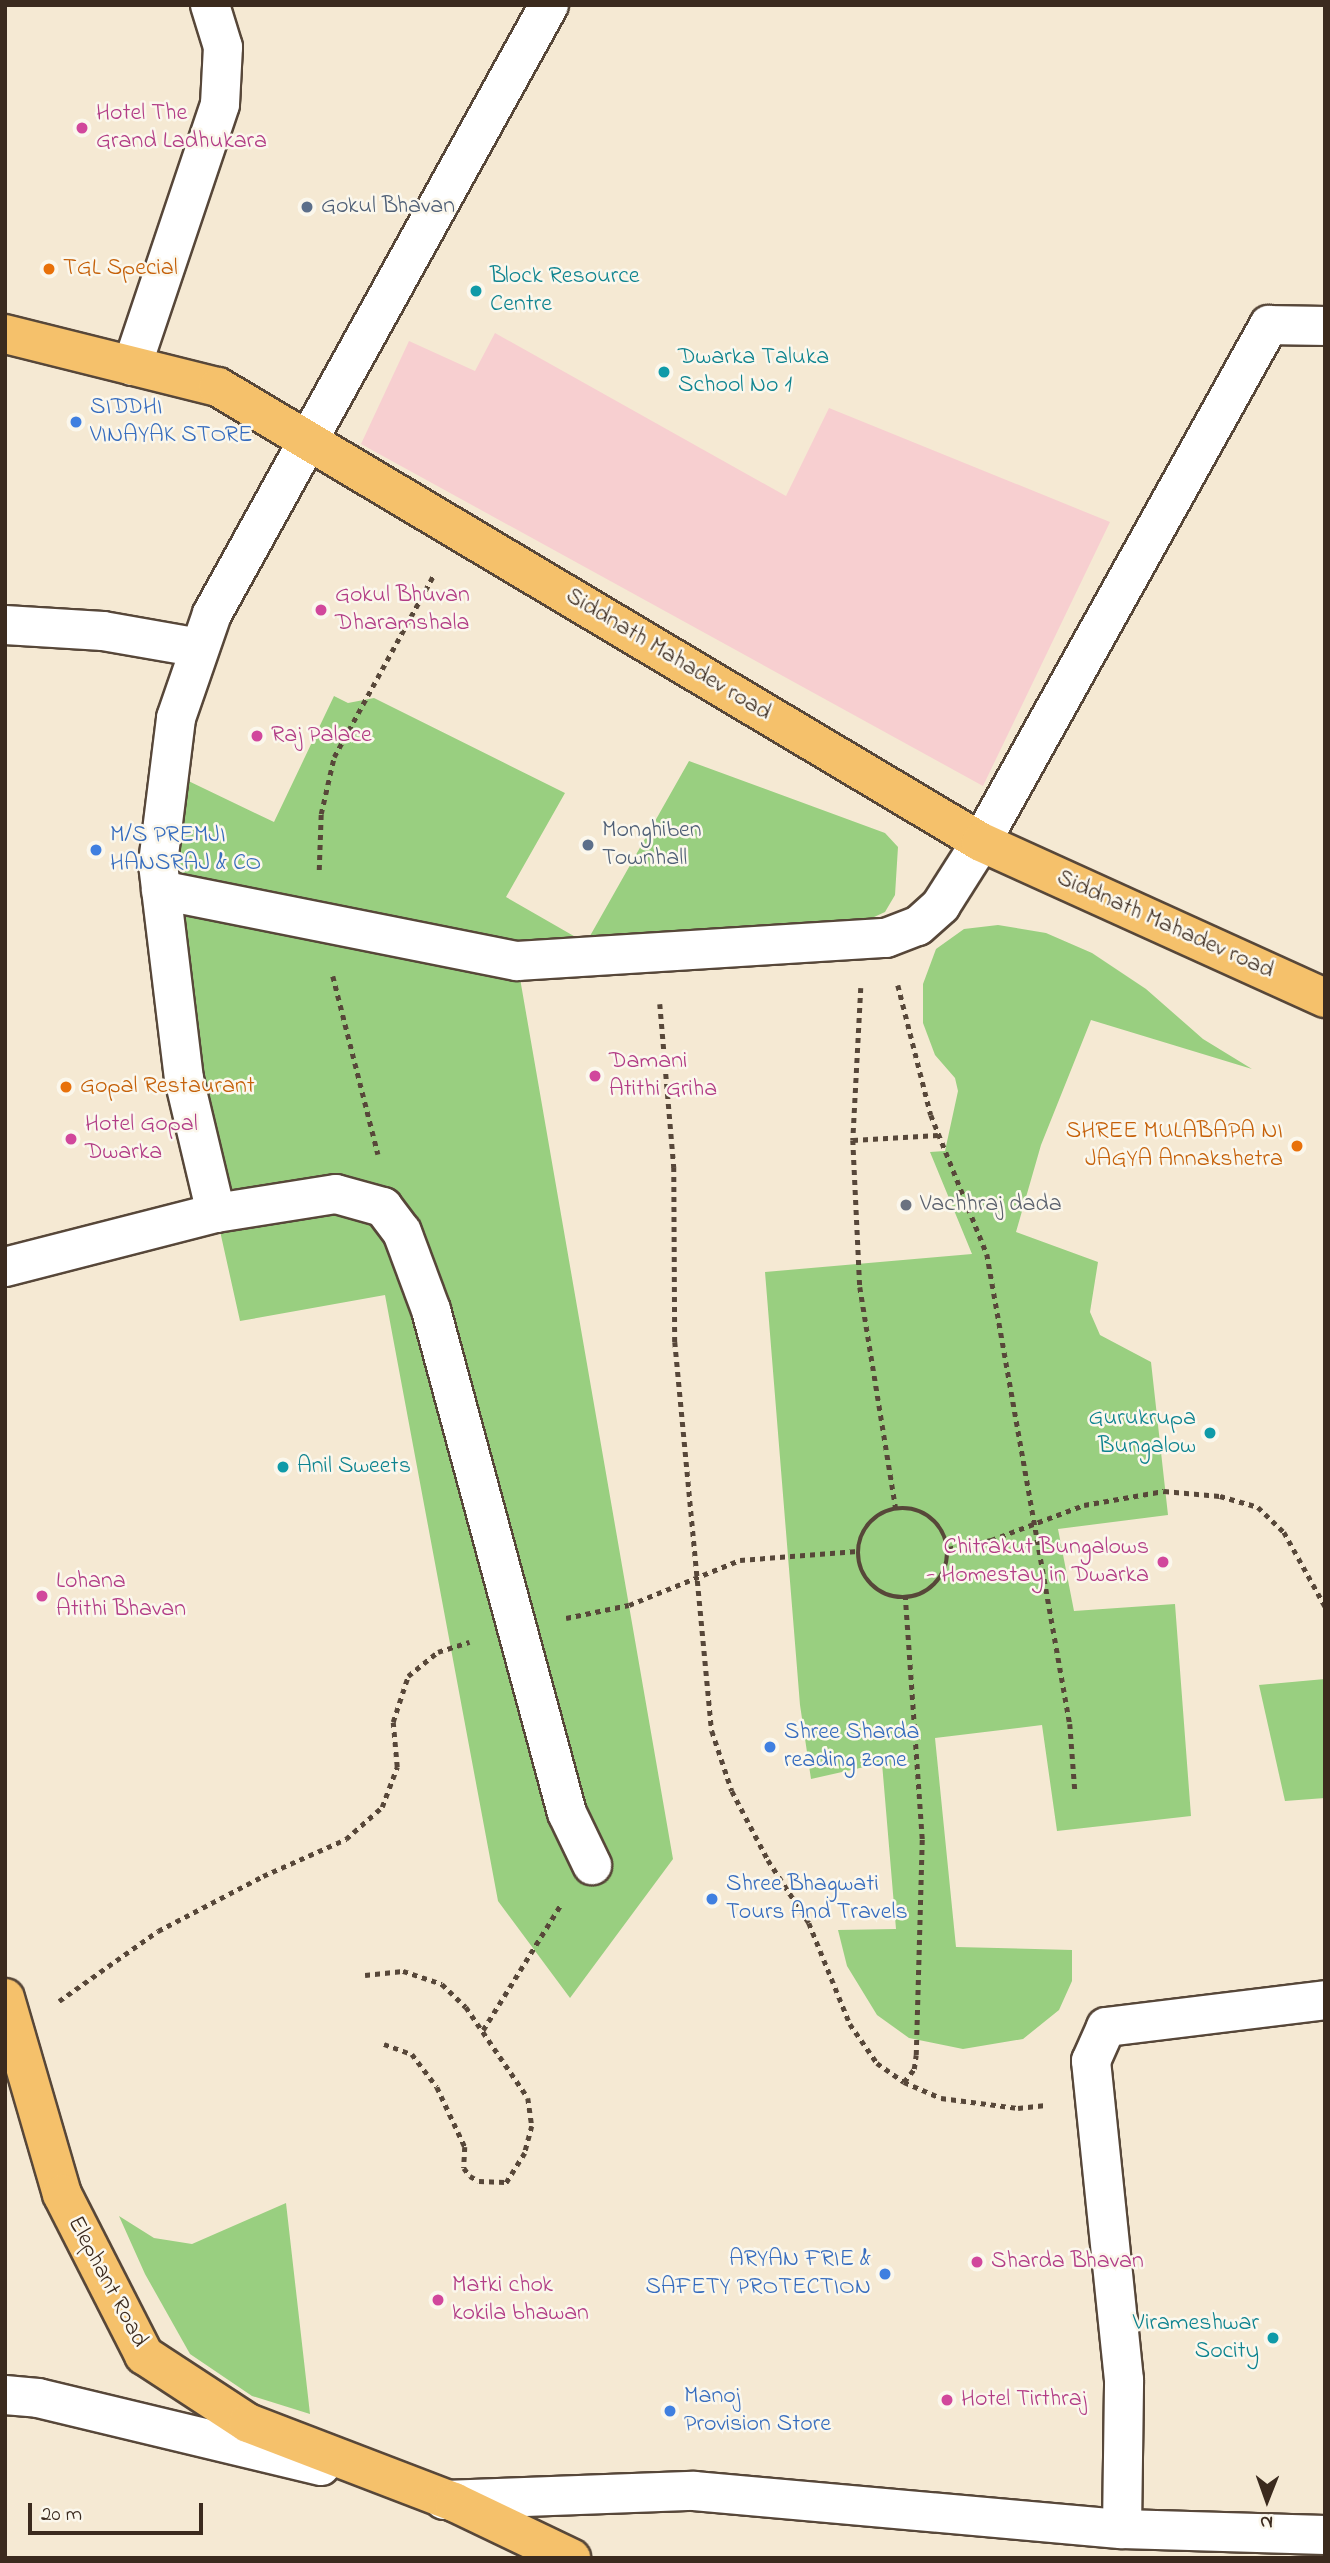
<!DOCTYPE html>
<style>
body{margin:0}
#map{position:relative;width:1330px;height:2563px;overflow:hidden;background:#f5e9d3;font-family:"Indie Flower",sans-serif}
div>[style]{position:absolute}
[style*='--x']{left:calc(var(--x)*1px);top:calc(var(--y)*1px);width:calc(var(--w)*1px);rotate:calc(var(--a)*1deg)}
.built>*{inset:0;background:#f7cfd0}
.green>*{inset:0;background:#99cf80}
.path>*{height:4.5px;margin-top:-2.25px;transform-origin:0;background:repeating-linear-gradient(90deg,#574739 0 5px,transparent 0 10px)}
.path>.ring{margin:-2.25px;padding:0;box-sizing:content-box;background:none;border:4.5px solid #574739;border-radius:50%}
.roads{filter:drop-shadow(2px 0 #574739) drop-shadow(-2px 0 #574739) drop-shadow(0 2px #574739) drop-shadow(0 -2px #574739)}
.minor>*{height:38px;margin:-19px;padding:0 19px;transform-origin:19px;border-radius:19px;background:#fff}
.major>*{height:38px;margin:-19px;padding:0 19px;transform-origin:19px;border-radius:19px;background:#f5c16b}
.dots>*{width:19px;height:19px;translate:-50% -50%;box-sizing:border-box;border:4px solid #fbf7ec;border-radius:50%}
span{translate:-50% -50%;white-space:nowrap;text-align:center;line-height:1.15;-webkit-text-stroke:5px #fbf7ec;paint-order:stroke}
.hotel-label{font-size:24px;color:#b23c85}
.left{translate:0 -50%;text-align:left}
.right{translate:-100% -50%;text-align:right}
.service-label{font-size:24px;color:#4e5e75}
.food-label{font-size:24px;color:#c56008}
.culture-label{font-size:24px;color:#0d838f}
.shop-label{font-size:24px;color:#366cbe}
.street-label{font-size:24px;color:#3b2a1e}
.worship-label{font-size:24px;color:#5b616d}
.frame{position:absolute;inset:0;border:7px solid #3b2a1e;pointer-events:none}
.north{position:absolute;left:1232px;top:2465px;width:70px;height:70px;-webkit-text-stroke:5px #fbf7ec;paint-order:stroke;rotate:181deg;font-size:19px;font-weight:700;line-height:28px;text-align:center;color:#3b2a1e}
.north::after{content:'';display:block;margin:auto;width:24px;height:32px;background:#3b2a1e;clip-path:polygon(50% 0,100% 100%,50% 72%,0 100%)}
.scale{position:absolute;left:28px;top:2503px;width:175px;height:32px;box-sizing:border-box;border:4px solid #3b2a1e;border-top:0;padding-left:9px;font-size:21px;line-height:24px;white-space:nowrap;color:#3b2a1e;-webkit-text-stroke:5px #fbf7ec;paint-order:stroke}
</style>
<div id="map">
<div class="built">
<i style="clip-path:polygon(495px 333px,786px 496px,829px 408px,1110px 522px,983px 786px,361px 444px,409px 341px,475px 371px)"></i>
</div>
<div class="green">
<i style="clip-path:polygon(334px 696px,348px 703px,374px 698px,565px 793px,506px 897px,586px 943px,689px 761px,885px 833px,898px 847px,895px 895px,885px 912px,861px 923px,517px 961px,673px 1859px,570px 1998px,498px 1901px,385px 1295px,240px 1321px,216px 1213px,158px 863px,178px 776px,274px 822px)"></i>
<i style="clip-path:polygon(998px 925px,1046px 933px,1092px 953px,1146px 989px,1203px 1039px,1252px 1069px,1091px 1020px,1041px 1145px,1016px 1232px,1098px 1262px,1090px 1312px,1100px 1335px,1151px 1362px,1168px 1515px,1058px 1529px,1074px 1611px,1175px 1604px,1191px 1816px,1057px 1831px,1042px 1725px,935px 1738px,956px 1947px,1072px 1950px,1072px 1981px,1059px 2010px,1023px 2039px,963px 2049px,909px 2038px,877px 2015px,847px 1966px,838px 1930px,896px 1929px,882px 1763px,811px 1779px,800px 1705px,765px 1272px,972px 1254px,930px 1152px,945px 1151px,958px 1091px,955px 1078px,935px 1055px,923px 1023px,923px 984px,936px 949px,964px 929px)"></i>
<i style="clip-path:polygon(1325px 1679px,1325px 1798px,1285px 1801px,1259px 1685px)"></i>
<i style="clip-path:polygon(286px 2203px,310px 2414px,252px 2396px,190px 2354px,145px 2274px,119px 2216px,154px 2238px,192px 2244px)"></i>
</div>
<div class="path">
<i style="--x:319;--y:870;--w:56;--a:-88"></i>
<i style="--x:321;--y:814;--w:58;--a:-77.2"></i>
<i style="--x:334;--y:757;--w:209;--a:-61.3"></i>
<i style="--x:333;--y:976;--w:184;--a:75.8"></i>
<i style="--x:898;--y:985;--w:134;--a:75.8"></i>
<i style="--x:931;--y:1115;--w:150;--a:68.1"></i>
<i style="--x:987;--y:1254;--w:477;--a:80"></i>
<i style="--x:1070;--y:1724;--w:67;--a:85.7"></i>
<i style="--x:861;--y:988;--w:152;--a:93"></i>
<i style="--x:853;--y:1140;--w:85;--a:-3.4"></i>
<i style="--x:660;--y:1004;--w:164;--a:85.1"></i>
<i style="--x:674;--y:1167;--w:175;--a:89.7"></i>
<i style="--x:675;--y:1342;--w:391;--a:84.6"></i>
<i style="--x:712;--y:1731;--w:63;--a:71.6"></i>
<i style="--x:732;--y:1791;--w:78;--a:62.4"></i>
<i style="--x:768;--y:1860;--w:75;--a:56.9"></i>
<i style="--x:809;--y:1923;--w:109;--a:67.9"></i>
<i style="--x:850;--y:2024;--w:47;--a:55.3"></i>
<i style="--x:877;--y:2063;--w:33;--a:35"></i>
<i style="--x:904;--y:2082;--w:16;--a:-52"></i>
<i style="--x:914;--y:2069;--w:14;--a:-82"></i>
<i style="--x:916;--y:2055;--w:216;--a:-88.4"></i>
<i style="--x:922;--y:1839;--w:242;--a:-94"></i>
<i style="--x:853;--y:1140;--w:147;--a:87.3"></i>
<i style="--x:860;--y:1287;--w:225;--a:80.8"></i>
<i class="ring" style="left:858px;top:1508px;width:85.5px;height:85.5px"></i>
<i style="--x:948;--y:1549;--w:44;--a:-11.8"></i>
<i style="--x:991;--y:1540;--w:99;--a:-20.6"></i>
<i style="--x:1084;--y:1505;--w:81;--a:-9.9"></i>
<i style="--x:1164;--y:1491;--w:56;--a:5.1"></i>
<i style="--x:1220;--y:1496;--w:40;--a:16"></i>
<i style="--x:1258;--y:1507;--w:36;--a:44"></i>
<i style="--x:1284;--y:1532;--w:85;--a:61"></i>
<i style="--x:566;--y:1618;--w:64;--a:-11.7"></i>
<i style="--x:629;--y:1605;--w:120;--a:-22.1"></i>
<i style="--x:740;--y:1560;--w:118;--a:-4.4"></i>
<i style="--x:365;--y:1975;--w:38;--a:-6"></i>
<i style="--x:403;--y:1971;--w:41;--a:18.4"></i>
<i style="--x:442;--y:1984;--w:33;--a:44"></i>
<i style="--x:466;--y:2007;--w:110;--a:55.7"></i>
<i style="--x:528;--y:2098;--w:28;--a:82"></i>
<i style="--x:532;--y:2126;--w:28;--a:105"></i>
<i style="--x:525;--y:2153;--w:39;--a:122"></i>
<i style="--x:59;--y:2001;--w:121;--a:-35.3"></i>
<i style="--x:158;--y:1931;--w:119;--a:-27.6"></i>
<i style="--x:263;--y:1876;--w:91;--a:-24"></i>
<i style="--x:346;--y:1839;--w:48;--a:-41.6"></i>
<i style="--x:382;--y:1807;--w:43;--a:-69.4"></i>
<i style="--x:397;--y:1767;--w:45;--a:-95.1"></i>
<i style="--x:393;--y:1722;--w:48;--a:-71.9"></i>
<i style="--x:408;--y:1676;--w:38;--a:-39"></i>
<i style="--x:438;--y:1652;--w:33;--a:-18"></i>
<i style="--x:483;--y:2030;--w:148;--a:-58.2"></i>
<i style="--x:384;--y:2044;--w:30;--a:20"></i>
<i style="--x:412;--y:2054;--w:41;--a:52.9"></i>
<i style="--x:437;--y:2087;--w:66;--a:65"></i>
<i style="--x:465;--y:2147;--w:21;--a:93"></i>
<i style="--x:464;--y:2168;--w:10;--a:53"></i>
<i style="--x:470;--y:2176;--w:10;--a:29"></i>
<i style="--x:479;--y:2181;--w:26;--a:2"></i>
<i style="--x:904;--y:2082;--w:40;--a:23.4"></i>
<i style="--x:941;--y:2098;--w:78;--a:7.4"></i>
<i style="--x:1018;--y:2108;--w:28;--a:-6"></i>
</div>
<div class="roads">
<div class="minor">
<i style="--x:132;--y:366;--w:276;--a:-71.4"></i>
<i style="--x:220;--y:104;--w:57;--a:-87"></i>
<i style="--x:223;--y:47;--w:44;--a:-107.2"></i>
<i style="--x:5;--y:625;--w:98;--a:3.5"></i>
<i style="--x:103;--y:631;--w:98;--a:9.9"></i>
<i style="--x:161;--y:890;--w:363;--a:11.3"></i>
<i style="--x:517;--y:961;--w:370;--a:-3.6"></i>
<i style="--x:886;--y:938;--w:34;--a:-21"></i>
<i style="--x:918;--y:926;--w:31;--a:-42"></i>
<i style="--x:941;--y:905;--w:75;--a:-57.6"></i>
<i style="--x:981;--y:842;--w:592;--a:-60.88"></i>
<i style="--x:1269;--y:325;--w:56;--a:1"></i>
<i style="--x:216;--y:1213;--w:121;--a:-9"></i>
<i style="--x:336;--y:1194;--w:49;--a:15.5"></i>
<i style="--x:383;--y:1207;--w:31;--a:53"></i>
<i style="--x:402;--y:1232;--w:83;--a:69.6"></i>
<i style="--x:431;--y:1310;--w:521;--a:74.87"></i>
<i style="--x:567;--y:1813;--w:58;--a:64.3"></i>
<i style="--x:5;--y:1267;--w:218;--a:-14.4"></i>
<i style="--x:216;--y:1213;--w:138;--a:-103.4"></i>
<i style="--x:184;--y:1079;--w:218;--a:-96.9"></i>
<i style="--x:158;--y:863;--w:146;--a:-82.9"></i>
<i style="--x:176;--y:718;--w:110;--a:-70.9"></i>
<i style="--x:212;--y:614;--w:696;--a:-61.04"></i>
<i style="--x:5;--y:2395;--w:33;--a:5"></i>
<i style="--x:38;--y:2398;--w:291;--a:13.5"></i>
<i style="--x:444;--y:2500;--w:250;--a:-2.1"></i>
<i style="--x:694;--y:2491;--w:430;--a:5.1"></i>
<i style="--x:1122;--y:2529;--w:203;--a:1.7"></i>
<i style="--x:1122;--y:2529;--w:149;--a:-89.2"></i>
<i style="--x:1124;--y:2380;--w:321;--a:-95.9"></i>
<i style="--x:1091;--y:2061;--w:37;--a:-66"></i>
<i style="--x:1106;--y:2027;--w:221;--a:-7"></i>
</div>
<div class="major">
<i style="--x:5;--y:334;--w:219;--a:14"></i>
<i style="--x:218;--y:387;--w:888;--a:30.81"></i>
<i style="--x:981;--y:842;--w:378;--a:24.4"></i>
<i style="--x:5;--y:1998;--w:204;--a:73.8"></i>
<i style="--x:62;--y:2194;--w:181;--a:63"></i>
<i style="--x:144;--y:2355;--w:124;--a:33.2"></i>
<i style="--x:248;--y:2423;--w:221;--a:21"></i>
<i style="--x:454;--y:2502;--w:130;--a:25.6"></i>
</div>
</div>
<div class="dots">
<i style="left:82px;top:128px;background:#d1479c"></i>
<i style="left:307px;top:207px;background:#5c6f8a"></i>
<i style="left:49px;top:269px;background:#e8710a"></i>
<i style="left:476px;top:291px;background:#0f9aa8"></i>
<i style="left:664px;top:372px;background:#0f9aa8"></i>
<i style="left:76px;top:422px;background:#3f7fe0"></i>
<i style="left:321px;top:610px;background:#d1479c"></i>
<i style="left:257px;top:736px;background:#d1479c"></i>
<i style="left:588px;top:845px;background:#5c6f8a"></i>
<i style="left:96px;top:850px;background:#3f7fe0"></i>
<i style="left:595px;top:1076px;background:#d1479c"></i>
<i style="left:66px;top:1087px;background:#e8710a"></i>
<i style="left:71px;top:1139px;background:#d1479c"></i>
<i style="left:1297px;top:1146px;background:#e8710a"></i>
<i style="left:906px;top:1205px;background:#6b7280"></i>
<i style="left:1210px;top:1433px;background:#0f9aa8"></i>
<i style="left:283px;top:1467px;background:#0f9aa8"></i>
<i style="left:1163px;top:1562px;background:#d1479c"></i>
<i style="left:42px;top:1596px;background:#d1479c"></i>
<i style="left:770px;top:1747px;background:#3f7fe0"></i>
<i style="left:712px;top:1899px;background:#3f7fe0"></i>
<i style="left:977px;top:2262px;background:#d1479c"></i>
<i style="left:885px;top:2274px;background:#3f7fe0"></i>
<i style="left:438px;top:2300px;background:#d1479c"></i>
<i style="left:1273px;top:2338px;background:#0f9aa8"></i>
<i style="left:947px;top:2400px;background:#d1479c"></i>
<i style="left:670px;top:2411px;background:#3f7fe0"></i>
</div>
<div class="hotel-label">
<span class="left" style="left:96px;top:128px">Hotel The<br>Grand Ladhukara</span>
<span class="left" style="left:335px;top:610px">Gokul Bhuvan<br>Dharamshala</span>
<span class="left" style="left:271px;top:736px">Raj Palace</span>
<span class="left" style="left:609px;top:1076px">Damani<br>Atithi Griha</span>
<span class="left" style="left:85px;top:1139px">Hotel Gopal<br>Dwarka</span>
<span class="right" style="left:1149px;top:1562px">Chitrakut Bungalows<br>- Homestay in Dwarka</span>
<span class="left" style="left:56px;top:1596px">Lohana<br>Atithi Bhavan</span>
<span class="left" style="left:991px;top:2262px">Sharda Bhavan</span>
<span class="left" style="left:452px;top:2300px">Matki chok<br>kokila bhawan</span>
<span class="left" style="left:961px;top:2400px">Hotel Tirthraj</span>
</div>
<div class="service-label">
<span class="left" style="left:321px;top:207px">Gokul Bhavan</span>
<span class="left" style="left:602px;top:845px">Monghiben<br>Townhall</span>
</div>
<div class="food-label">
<span class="left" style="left:63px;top:269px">TGL Special</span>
<span class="left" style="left:80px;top:1087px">Gopal Restaurant</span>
<span class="right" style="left:1283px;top:1146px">SHREE MULABAPA NI<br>JAGYA Annakshetra</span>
</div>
<div class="culture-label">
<span class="left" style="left:490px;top:291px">Block Resource<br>Centre</span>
<span class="left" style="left:678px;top:372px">Dwarka Taluka<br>School No 1</span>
<span class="right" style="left:1196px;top:1433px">Gurukrupa<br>Bungalow</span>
<span class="left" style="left:297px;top:1467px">Anil Sweets</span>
<span class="right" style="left:1259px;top:2338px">Virameshwar<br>Socity</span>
</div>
<div class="shop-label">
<span class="left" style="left:90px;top:422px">SIDDHI<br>VINAYAK STORE</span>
<span class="left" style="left:110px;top:850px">M/S PREMJI<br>HANSRAJ &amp; CO</span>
<span class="left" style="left:784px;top:1747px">Shree Sharda<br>reading zone</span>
<span class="left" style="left:726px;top:1899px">Shree Bhagwati<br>Tours And Travels</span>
<span class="right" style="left:871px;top:2274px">ARYAN FRIE &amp;<br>SAFETY PROTECTION</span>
<span class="left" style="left:684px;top:2411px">Manoj<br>Provision Store</span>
</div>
<div class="street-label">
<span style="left:668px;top:655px;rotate:31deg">Siddnath Mahadev road</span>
<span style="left:1165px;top:925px;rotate:24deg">Siddnath Mahadev road</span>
<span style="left:107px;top:2282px;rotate:62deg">Elephant Road</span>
</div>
<div class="worship-label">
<span class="left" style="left:920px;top:1205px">Vachhraj dada</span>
</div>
<div class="frame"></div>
<div class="north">N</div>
<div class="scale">20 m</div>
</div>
